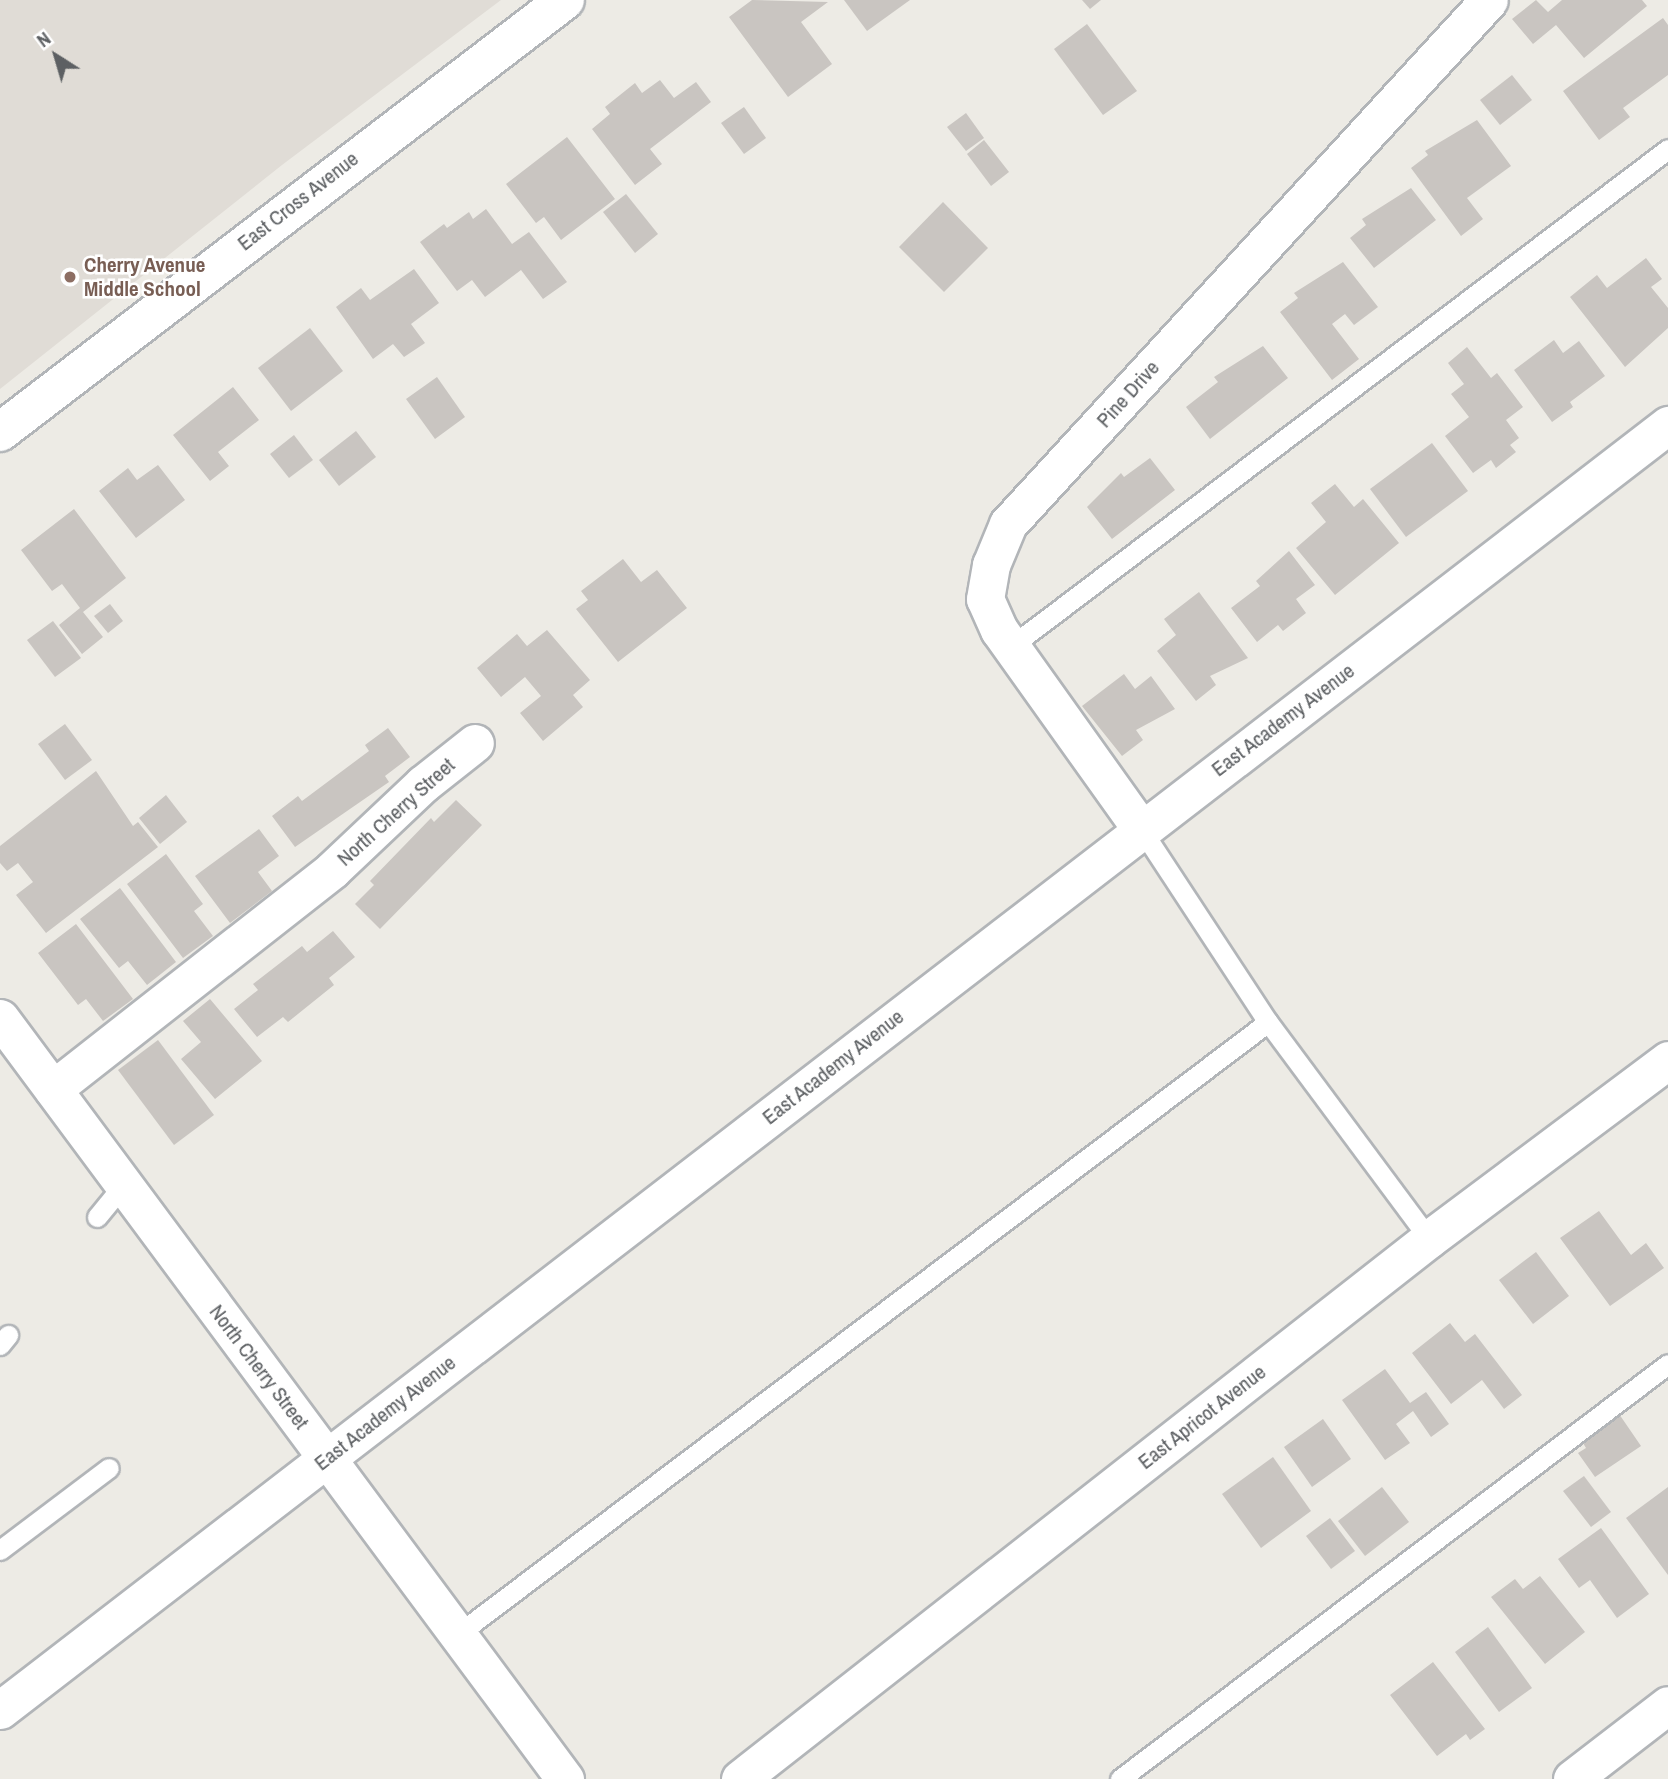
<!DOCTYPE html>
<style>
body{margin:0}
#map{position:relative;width:1668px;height:1779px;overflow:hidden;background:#edebe5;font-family:"Archivo Narrow",sans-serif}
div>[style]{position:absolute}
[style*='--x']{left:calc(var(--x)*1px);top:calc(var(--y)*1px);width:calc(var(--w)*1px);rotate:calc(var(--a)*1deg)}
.education>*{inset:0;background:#e0dcd6}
.building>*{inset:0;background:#c9c5c1}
.roads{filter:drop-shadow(2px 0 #b2b5b8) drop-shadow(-2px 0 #b2b5b8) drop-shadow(0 2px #b2b5b8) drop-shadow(0 -2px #b2b5b8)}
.lane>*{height:19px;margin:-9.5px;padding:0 9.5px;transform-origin:9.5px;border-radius:9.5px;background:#fff}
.street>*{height:37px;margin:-18.5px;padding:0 18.5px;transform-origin:18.5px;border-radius:18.5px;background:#fff}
.secondary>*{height:38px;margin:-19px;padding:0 19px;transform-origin:19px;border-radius:19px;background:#fff}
.dots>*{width:19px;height:19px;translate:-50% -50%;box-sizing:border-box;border:4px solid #fff;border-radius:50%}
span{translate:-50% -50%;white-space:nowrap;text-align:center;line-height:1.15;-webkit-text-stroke:5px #fff;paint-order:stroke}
.street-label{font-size:21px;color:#5d6063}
.education-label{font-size:21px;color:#785e54;font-weight:700}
.left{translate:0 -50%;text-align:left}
.north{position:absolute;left:21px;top:21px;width:70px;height:70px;-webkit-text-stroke:5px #fff;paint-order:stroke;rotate:323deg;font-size:19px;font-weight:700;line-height:28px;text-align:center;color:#5d6063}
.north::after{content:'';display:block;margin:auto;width:24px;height:32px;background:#5d6063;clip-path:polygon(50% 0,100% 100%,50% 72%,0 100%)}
</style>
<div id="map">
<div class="education">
<i style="clip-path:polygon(0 0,501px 0,282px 165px,0 389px)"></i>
</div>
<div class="building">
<i style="clip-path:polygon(752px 0,828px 2px,801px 22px,832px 64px,788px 97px,729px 17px)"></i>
<i style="clip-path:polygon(844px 0,910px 0,867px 31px)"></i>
<i style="clip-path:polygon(1082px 0,1101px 0,1090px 9px)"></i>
<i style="clip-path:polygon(1536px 0,1548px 12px,1562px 0,1642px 0,1647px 6px,1584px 58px,1556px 25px,1533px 44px,1512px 19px)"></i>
<i style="clip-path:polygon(1663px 18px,1668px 25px,1668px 75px,1623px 108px,1630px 117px,1599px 140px,1563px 91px)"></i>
<i style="clip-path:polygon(1087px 24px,1137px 91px,1103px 115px,1054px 49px)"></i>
<i style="clip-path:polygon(1512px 75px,1532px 100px,1500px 125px,1480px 100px)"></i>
<i style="clip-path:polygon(660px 80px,674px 98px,696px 82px,711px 102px,650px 149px,662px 164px,635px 185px,592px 129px,610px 114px,605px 107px,635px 83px,642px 93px)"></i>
<i style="clip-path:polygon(744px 107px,766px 138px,744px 154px,721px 123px)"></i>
<i style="clip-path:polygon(966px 113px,984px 138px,966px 151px,947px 127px)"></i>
<i style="clip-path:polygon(1477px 120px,1511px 166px,1467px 198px,1483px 219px,1461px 236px,1411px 168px,1428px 155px,1425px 151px)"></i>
<i style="clip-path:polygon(567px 137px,615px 199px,561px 240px,544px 217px,536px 223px,506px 184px)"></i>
<i style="clip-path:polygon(984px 140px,1009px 172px,991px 186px,967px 154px)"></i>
<i style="clip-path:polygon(1411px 188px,1436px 220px,1374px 268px,1350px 238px,1366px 225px,1362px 219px)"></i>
<i style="clip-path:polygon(626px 194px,658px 234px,635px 253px,603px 212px)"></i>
<i style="clip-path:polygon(943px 202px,988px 248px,944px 292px,899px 247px)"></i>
<i style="clip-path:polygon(486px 209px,512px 244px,529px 232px,567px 282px,543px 299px,521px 270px,485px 297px,472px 280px,457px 291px,420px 242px,444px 224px,447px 228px,469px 212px,473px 219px)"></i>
<i style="clip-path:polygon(1646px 258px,1662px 279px,1651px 287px,1668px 308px,1668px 328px,1625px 367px,1570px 297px,1597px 275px,1607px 288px)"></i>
<i style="clip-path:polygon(1343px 262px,1378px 307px,1354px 325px,1345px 314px,1332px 324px,1359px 359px,1332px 380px,1280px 312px,1298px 298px,1294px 293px)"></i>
<i style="clip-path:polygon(414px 269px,439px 303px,411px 324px,425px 343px,404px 357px,393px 344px,373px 359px,336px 307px,361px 288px,370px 300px)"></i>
<i style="clip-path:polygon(310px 328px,343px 371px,291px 411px,258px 368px)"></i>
<i style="clip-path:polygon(1554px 340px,1563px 353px,1579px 341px,1605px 376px,1570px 402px,1573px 407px,1552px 422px,1514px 370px)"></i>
<i style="clip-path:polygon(1263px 346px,1288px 378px,1210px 439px,1186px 407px,1218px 382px,1214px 377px)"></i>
<i style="clip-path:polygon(1467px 347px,1491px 378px,1497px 373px,1523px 407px,1506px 420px,1519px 438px,1510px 445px,1516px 452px,1496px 468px,1491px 460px,1473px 473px,1445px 436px,1469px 417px,1451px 394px,1464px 384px,1448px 363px)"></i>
<i style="clip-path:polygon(437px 377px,465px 417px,435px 439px,406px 399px)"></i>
<i style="clip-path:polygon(233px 387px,259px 420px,218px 452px,229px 466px,210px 481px,173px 435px)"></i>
<i style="clip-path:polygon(356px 431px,376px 457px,339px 486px,319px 460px)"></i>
<i style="clip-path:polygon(294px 435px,313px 460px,289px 478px,270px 454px)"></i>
<i style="clip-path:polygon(1432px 443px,1468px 491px,1406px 537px,1370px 489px)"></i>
<i style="clip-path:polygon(1150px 458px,1175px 490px,1112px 539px,1087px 507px,1121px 473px,1124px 477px)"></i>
<i style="clip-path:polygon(158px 465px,185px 500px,136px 538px,99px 491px,128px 468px,137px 480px)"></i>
<i style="clip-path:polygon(1335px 484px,1354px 507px,1363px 499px,1399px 543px,1335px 595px,1296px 548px,1326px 522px,1311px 503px)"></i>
<i style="clip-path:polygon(74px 509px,126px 578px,83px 612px,103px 637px,82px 654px,59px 625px,80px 608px,62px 584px,52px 591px,21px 550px)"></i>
<i style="clip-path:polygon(1289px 551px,1315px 585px,1296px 599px,1306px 613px,1283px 631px,1278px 625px,1257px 642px,1231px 608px,1260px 586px,1256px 581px)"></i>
<i style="clip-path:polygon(623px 559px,641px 582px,657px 570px,687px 608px,618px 662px,576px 609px,588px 600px,581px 591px)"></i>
<i style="clip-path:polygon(1199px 592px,1248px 658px,1210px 676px,1216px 685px,1196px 701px,1157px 651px,1176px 635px,1164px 619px)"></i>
<i style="clip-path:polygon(110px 604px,123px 621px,108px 633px,94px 616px)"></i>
<i style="clip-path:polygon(53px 621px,81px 658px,55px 677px,27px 640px)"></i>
<i style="clip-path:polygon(547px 630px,590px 680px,573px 695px,583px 707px,543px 741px,520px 713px,541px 696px,525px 677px,501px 697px,477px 668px,517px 634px,527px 646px)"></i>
<i style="clip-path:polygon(1124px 674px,1135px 689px,1151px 676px,1175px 709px,1136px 730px,1143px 740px,1122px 756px,1082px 706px)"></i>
<i style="clip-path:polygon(65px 724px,92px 760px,65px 780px,38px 744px)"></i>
<i style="clip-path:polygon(388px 728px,410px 757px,385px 776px,389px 782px,295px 847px,272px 816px,298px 796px,302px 801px,369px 751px,365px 745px)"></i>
<i style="clip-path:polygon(96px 771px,133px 826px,138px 822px,158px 847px,46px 933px,16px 895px,33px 882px,18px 863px,7px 871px,0 863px,0 846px)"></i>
<i style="clip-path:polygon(166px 795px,187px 822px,160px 844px,139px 818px)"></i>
<i style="clip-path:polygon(456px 800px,482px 825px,380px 929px,355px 904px,374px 885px,370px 881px,431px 818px,434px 822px)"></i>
<i style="clip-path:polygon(259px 829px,279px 856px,258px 872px,272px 891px,230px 923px,195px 876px)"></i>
<i style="clip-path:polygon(166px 854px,203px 904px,194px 911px,213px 936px,183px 958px,127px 884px)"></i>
<i style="clip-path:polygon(120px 888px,176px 962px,147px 985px,128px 961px,119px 968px,80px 919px)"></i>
<i style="clip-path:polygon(76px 924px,133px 999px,103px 1021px,86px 999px,78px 1005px,38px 953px)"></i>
<i style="clip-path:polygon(333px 931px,355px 957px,329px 978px,334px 985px,288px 1022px,283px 1017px,257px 1037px,234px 1009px,258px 990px,253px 984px,302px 946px,307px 952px)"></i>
<i style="clip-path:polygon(210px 999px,262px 1061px,215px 1099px,181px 1059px,201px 1042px,183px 1021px)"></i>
<i style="clip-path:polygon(158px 1040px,214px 1115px,174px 1145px,118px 1070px)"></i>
<i style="clip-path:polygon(1599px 1211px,1631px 1255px,1646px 1243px,1664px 1268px,1610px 1306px,1560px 1238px)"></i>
<i style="clip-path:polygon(1536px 1252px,1569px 1296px,1533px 1324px,1499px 1280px)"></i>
<i style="clip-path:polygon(1450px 1323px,1465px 1342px,1475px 1334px,1522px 1395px,1504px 1409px,1482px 1380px,1451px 1404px,1412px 1353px)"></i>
<i style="clip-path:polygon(1385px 1369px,1410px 1403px,1426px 1392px,1449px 1424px,1431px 1437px,1413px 1411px,1396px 1424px,1410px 1443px,1385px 1460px,1342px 1400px)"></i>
<i style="clip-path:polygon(1617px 1411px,1641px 1446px,1595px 1477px,1578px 1453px,1586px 1448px,1580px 1438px)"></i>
<i style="clip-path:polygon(1323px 1419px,1351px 1459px,1312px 1487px,1284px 1447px)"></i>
<i style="clip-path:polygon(1273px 1457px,1311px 1511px,1261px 1548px,1222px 1494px)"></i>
<i style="clip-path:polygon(1584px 1476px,1611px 1512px,1591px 1527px,1563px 1491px)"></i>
<i style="clip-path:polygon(1382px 1487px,1409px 1522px,1365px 1556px,1338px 1521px)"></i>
<i style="clip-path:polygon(1668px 1487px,1668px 1575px,1626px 1518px)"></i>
<i style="clip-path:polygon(1330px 1518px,1355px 1551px,1331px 1569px,1306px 1536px)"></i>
<i style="clip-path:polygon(1601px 1528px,1649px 1594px,1617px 1618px,1590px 1580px,1579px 1588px,1558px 1559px)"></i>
<i style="clip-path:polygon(1540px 1576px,1585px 1632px,1545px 1664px,1491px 1597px,1515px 1579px,1523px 1589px)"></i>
<i style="clip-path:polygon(1488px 1627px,1532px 1688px,1499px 1712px,1455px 1652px)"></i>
<i style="clip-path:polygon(1433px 1662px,1485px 1729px,1470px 1740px,1466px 1734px,1437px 1756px,1390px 1695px)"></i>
</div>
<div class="roads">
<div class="lane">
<i style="--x:1010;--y:647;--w:825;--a:-37.12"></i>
<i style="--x:1141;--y:829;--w:231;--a:56.7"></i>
<i style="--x:1268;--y:1022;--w:270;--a:53.4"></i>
<i style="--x:97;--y:1217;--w:43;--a:-50.7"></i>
<i style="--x:0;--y:1345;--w:13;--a:-51"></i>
<i style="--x:0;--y:1550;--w:136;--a:-37"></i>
<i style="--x:458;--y:1634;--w:1015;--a:-37.07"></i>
<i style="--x:1120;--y:1779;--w:687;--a:-37.14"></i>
</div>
<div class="street">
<i style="--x:1141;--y:829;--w:244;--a:-125.5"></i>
<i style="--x:999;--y:630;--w:34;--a:-114"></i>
<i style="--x:985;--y:599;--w:35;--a:-80"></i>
<i style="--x:991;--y:565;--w:44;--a:-67.5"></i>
<i style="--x:1008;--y:524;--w:711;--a:-47.45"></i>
<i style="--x:0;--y:1018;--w:948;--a:53.41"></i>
<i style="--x:53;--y:1089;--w:355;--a:-38.1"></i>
<i style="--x:332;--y:870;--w:125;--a:-43.4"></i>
<i style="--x:423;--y:784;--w:66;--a:-38.3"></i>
<i style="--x:0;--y:1710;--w:2106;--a:-37.61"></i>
<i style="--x:740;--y:1779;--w:875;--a:-38.09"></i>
<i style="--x:1429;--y:1239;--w:299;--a:-36.8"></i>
<i style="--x:1572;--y:1779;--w:121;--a:-37.6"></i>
</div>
<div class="secondary">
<i style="--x:0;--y:432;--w:711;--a:-37.4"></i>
</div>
</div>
<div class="dots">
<i style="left:70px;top:277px;background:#8d6e63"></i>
</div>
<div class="street-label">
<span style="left:298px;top:201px;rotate:-38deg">East Cross Avenue</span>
<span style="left:1128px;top:394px;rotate:-48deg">Pine Drive</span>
<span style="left:1283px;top:720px;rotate:-37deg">East Academy Avenue</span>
<span style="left:396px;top:812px;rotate:-42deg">North Cherry Street</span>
<span style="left:833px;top:1067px;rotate:-38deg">East Academy Avenue</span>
<span style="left:259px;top:1367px;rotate:53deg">North Cherry Street</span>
<span style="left:385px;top:1413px;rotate:-38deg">East Academy Avenue</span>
<span style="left:1202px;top:1417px;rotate:-38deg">East Apricot Avenue</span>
</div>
<div class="education-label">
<span class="left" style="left:84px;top:277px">Cherry Avenue<br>Middle School</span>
</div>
<div class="north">N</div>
</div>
